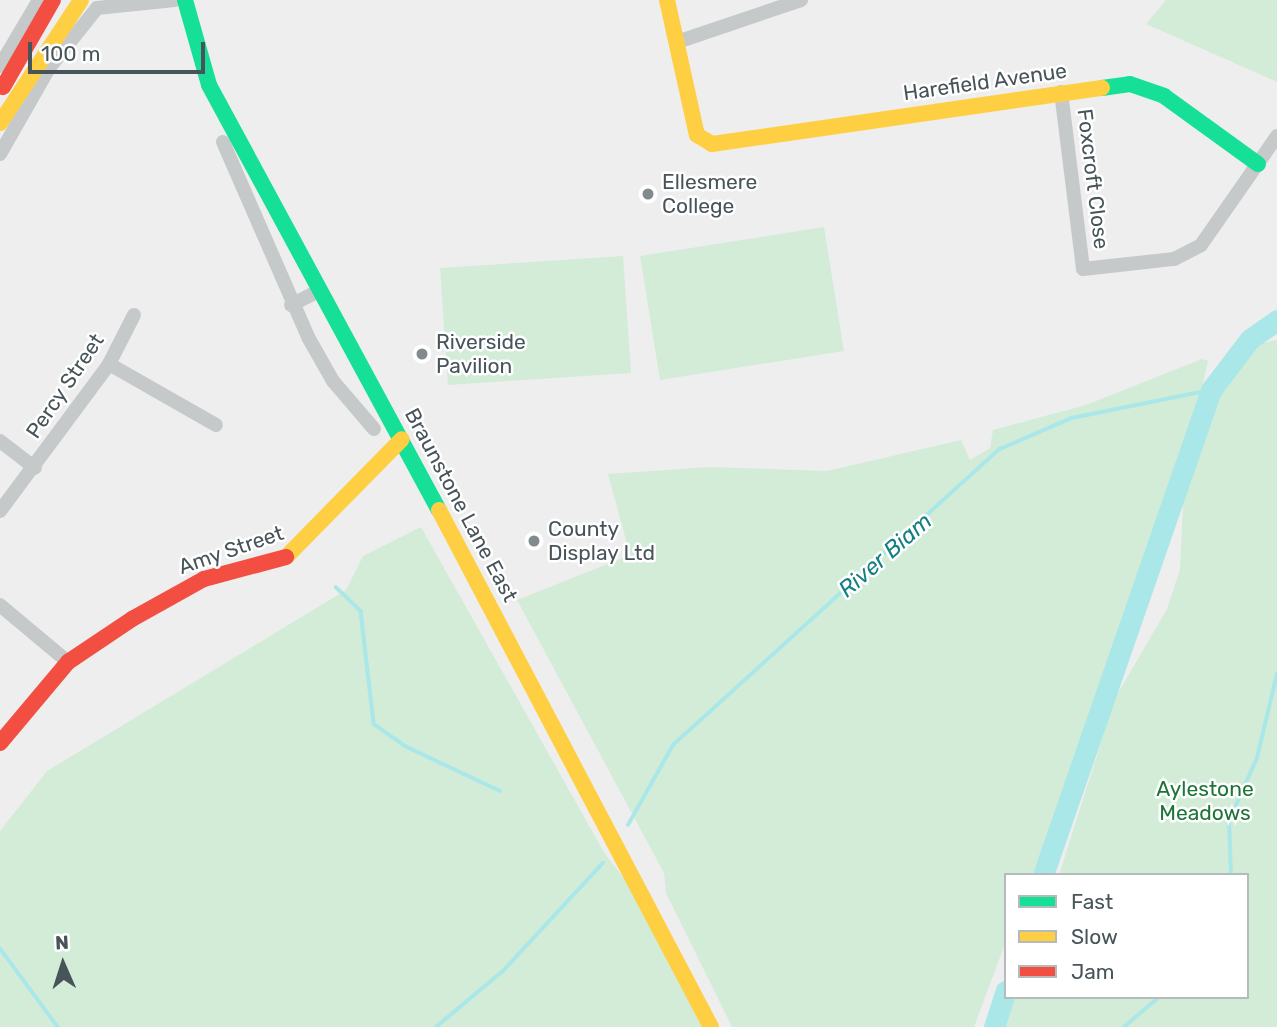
<!DOCTYPE html>
<style>
body{margin:0}
#map{position:relative;width:1277px;height:1027px;overflow:hidden;background:#eee;font-family:Rubik,sans-serif}
div>[style]{position:absolute}
[style*='--x']{left:calc(var(--x)*1px);top:calc(var(--y)*1px);width:calc(var(--w)*1px);rotate:calc(var(--a)*1deg)}
.green>*{inset:0;background:#d3ecd8}
.stream>*{height:3.5px;margin:-1.75px;padding:0 1.75px;transform-origin:1.75px;border-radius:1.75px;background:#aae7e8}
.river>*{height:21px;margin:-10.5px;padding:0 10.5px;transform-origin:10.5px;border-radius:10.5px;background:#aae7e8}
.street>*{height:14px;margin:-7px;padding:0 7px;transform-origin:7px;border-radius:7px;background:#c5c9ca}
.fast>*{height:16px;margin:-8px;padding:0 8px;transform-origin:8px;border-radius:8px;background:#16e098}
.slow>*{height:16px;margin:-8px;padding:0 8px;transform-origin:8px;border-radius:8px;background:#ffcf43}
.jam>*{height:16px;margin:-8px;padding:0 8px;transform-origin:8px;border-radius:8px;background:#f24e42}
.dots>*{width:19px;height:19px;translate:-50% -50%;box-sizing:border-box;border:4px solid #fff;border-radius:50%}
span{translate:-50% -50%;white-space:nowrap;text-align:center;line-height:1.15;-webkit-text-stroke:5px #fff;paint-order:stroke}
.street-label{font-size:21px;color:#475459}
.poi-label{font-size:21px;color:#475459}
.left{translate:0 -50%;text-align:left}
.park-label{font-size:21px;color:#1d7437}
.water-label{font-size:23px;color:#157f80;font-style:italic}
.legend{position:absolute;left:1004px;top:873px;width:245px;height:126px;box-sizing:border-box;background:#fff;border:2px solid #b5bbbd;margin:0;padding:9px 12px;list-style:none;font-size:21px;color:#475459}
.legend li{display:flex;align-items:center;gap:14px;height:35px}
.legend b{width:35px;border:2px solid #b5bbbd}
.north{position:absolute;left:28px;top:929px;width:70px;height:70px;-webkit-text-stroke:5px #fff;paint-order:stroke;rotate:357deg;font-size:19px;font-weight:700;line-height:28px;text-align:center;color:#475459}
.north::after{content:'';display:block;margin:auto;width:24px;height:32px;background:#475459;clip-path:polygon(50% 0,100% 100%,50% 72%,0 100%)}
.scale{position:absolute;left:28px;top:42px;width:177px;height:32px;box-sizing:border-box;border:4px solid #475459;border-top:0;padding-left:9px;font-size:21px;line-height:24px;white-space:nowrap;color:#475459;-webkit-text-stroke:5px #fff;paint-order:stroke}
</style>
<div id="map">
<div class="green">
<i style="clip-path:polygon(1166px 0,1277px 0,1277px 82px,1146px 24px)"></i>
<i style="clip-path:polygon(824px 227px,844px 351px,660px 380px,640px 256px)"></i>
<i style="clip-path:polygon(623px 256px,631px 373px,448px 385px,440px 268px)"></i>
<i style="clip-path:polygon(1277px 340px,1277px 1027px,1001px 1027px,1013px 997px,1247px 997px,1247px 875px,1059px 875px,1115px 698px,1167px 609px,1180px 569px,1183px 504px,1221px 387px,1261px 343px)"></i>
<i style="clip-path:polygon(1202px 359px,1208px 361px,1190px 439px,1042px 850px,1032px 875px,1006px 875px,1006px 941px,974px 1027px,732px 1027px,666px 893px,664px 873px,517px 600px,630px 555px,608px 474px,709px 467px,827px 471px,961px 440px,970px 460px,990px 448px,993px 430px,1086px 405px)"></i>
<i style="clip-path:polygon(421px 527px,605px 854px,637px 895px,703px 1027px,438px 1027px,487px 984px,436px 1027px,0 1027px,0 831px,47px 771px,346px 590px,363px 556px)"></i>
</div>
<div class="stream">
<i style="--x:336;--y:587;--w:35;--a:44"></i>
<i style="--x:361;--y:611;--w:114;--a:83.4"></i>
<i style="--x:374;--y:724;--w:38;--a:35"></i>
<i style="--x:405;--y:746;--w:105;--a:25.3"></i>
<i style="--x:628;--y:825;--w:92;--a:-60.6"></i>
<i style="--x:673;--y:745;--w:441;--a:-42.2"></i>
<i style="--x:1000;--y:449;--w:78;--a:-23.3"></i>
<i style="--x:1072;--y:418;--w:142;--a:-11.4"></i>
<i style="--x:1231;--y:875;--w:54;--a:-92.1"></i>
<i style="--x:1229;--y:821;--w:69;--a:-66"></i>
<i style="--x:1257;--y:758;--w:86;--a:-76.6"></i>
<i style="--x:0;--y:948;--w:98;--a:53.7"></i>
<i style="--x:436;--y:1027;--w:87;--a:-39.9"></i>
<i style="--x:503;--y:971;--w:147;--a:-47.2"></i>
<i style="--x:1124;--y:1027;--w:46;--a:-40.6"></i>
</div>
<div class="river">
<i style="--x:1043;--y:875;--w:513;--a:-70.89"></i>
<i style="--x:1211;--y:390;--w:64;--a:-52.6"></i>
<i style="--x:1250;--y:339;--w:33;--a:-35"></i>
<i style="--x:994;--y:1027;--w:38;--a:-72"></i>
</div>
<div class="street">
<i style="--x:677;--y:42;--w:131;--a:-18.7"></i>
<i style="--x:0;--y:66;--w:77;--a:-59.4"></i>
<i style="--x:1061;--y:92;--w:178;--a:82.9"></i>
<i style="--x:1083;--y:269;--w:92;--a:-6.3"></i>
<i style="--x:1174;--y:259;--w:30;--a:-27"></i>
<i style="--x:1201;--y:245;--w:133;--a:-55.1"></i>
<i style="--x:223;--y:142;--w:213;--a:66.4"></i>
<i style="--x:308;--y:337;--w:51;--a:60.4"></i>
<i style="--x:333;--y:381;--w:63;--a:49.5"></i>
<i style="--x:0;--y:154;--w:99;--a:-60.3"></i>
<i style="--x:49;--y:68;--w:77;--a:-51.3"></i>
<i style="--x:97;--y:8;--w:78;--a:-5.9"></i>
<i style="--x:291;--y:305;--w:31;--a:-27"></i>
<i style="--x:109;--y:364;--w:123;--a:29.7"></i>
<i style="--x:0;--y:441;--w:44;--a:37.6"></i>
<i style="--x:0;--y:511;--w:183;--a:-53.4"></i>
<i style="--x:109;--y:364;--w:55;--a:-63"></i>
<i style="--x:0;--y:605;--w:89;--a:40"></i>
</div>
<div class="fast">
<i style="--x:185;--y:0;--w:88;--a:74.2"></i>
<i style="--x:209;--y:85;--w:483;--a:61.6"></i>
<i style="--x:1102;--y:88;--w:28;--a:-8"></i>
<i style="--x:1130;--y:84;--w:36;--a:19"></i>
<i style="--x:1164;--y:96;--w:116;--a:35.9"></i>
</div>
<div class="slow">
<i style="--x:667;--y:0;--w:138;--a:77.5"></i>
<i style="--x:697;--y:135;--w:17;--a:31"></i>
<i style="--x:712;--y:144;--w:394;--a:-8.2"></i>
<i style="--x:0;--y:123;--w:147;--a:-56.6"></i>
<i style="--x:439;--y:510;--w:584;--a:62.25"></i>
<i style="--x:286;--y:557;--w:165;--a:-45.5"></i>
</div>
<div class="jam">
<i style="--x:3;--y:87;--w:100;--a:-60.1"></i>
<i style="--x:0;--y:743;--w:106;--a:-50"></i>
<i style="--x:68;--y:662;--w:77;--a:-33.9"></i>
<i style="--x:132;--y:619;--w:82;--a:-29.1"></i>
<i style="--x:204;--y:579;--w:85;--a:-15"></i>
</div>
<div class="dots">
<i style="left:648px;top:194px;background:#818a8d"></i>
<i style="left:422px;top:354px;background:#818a8d"></i>
<i style="left:534px;top:541px;background:#818a8d"></i>
</div>
<div class="street-label">
<span style="left:985px;top:82px;rotate:-8deg">Harefield Avenue</span>
<span style="left:1093px;top:179px;rotate:83deg">Foxcroft Close</span>
<span style="left:65px;top:386px;rotate:-56deg">Percy Street</span>
<span style="left:461px;top:505px;rotate:62deg">Braunstone Lane East</span>
<span style="left:231px;top:550px;rotate:-19deg">Amy Street</span>
</div>
<div class="poi-label">
<span class="left" style="left:662px;top:194px">Ellesmere<br>College</span>
<span class="left" style="left:436px;top:354px">Riverside<br>Pavilion</span>
<span class="left" style="left:548px;top:541px">County<br>Display Ltd</span>
</div>
<div class="park-label">
<span style="left:1205px;top:801px">Aylestone<br>Meadows</span>
</div>
<div class="water-label">
<span style="left:885px;top:555px;rotate:-41deg">River Biam</span>
</div>
<ul class="legend">
<li><b style="height:9px;background:#16e098"></b>Fast</li>
<li><b style="height:9px;background:#ffcf43"></b>Slow</li>
<li><b style="height:9px;background:#f24e42"></b>Jam</li>
</ul>
<div class="north">N</div>
<div class="scale">100 m</div>
</div>
